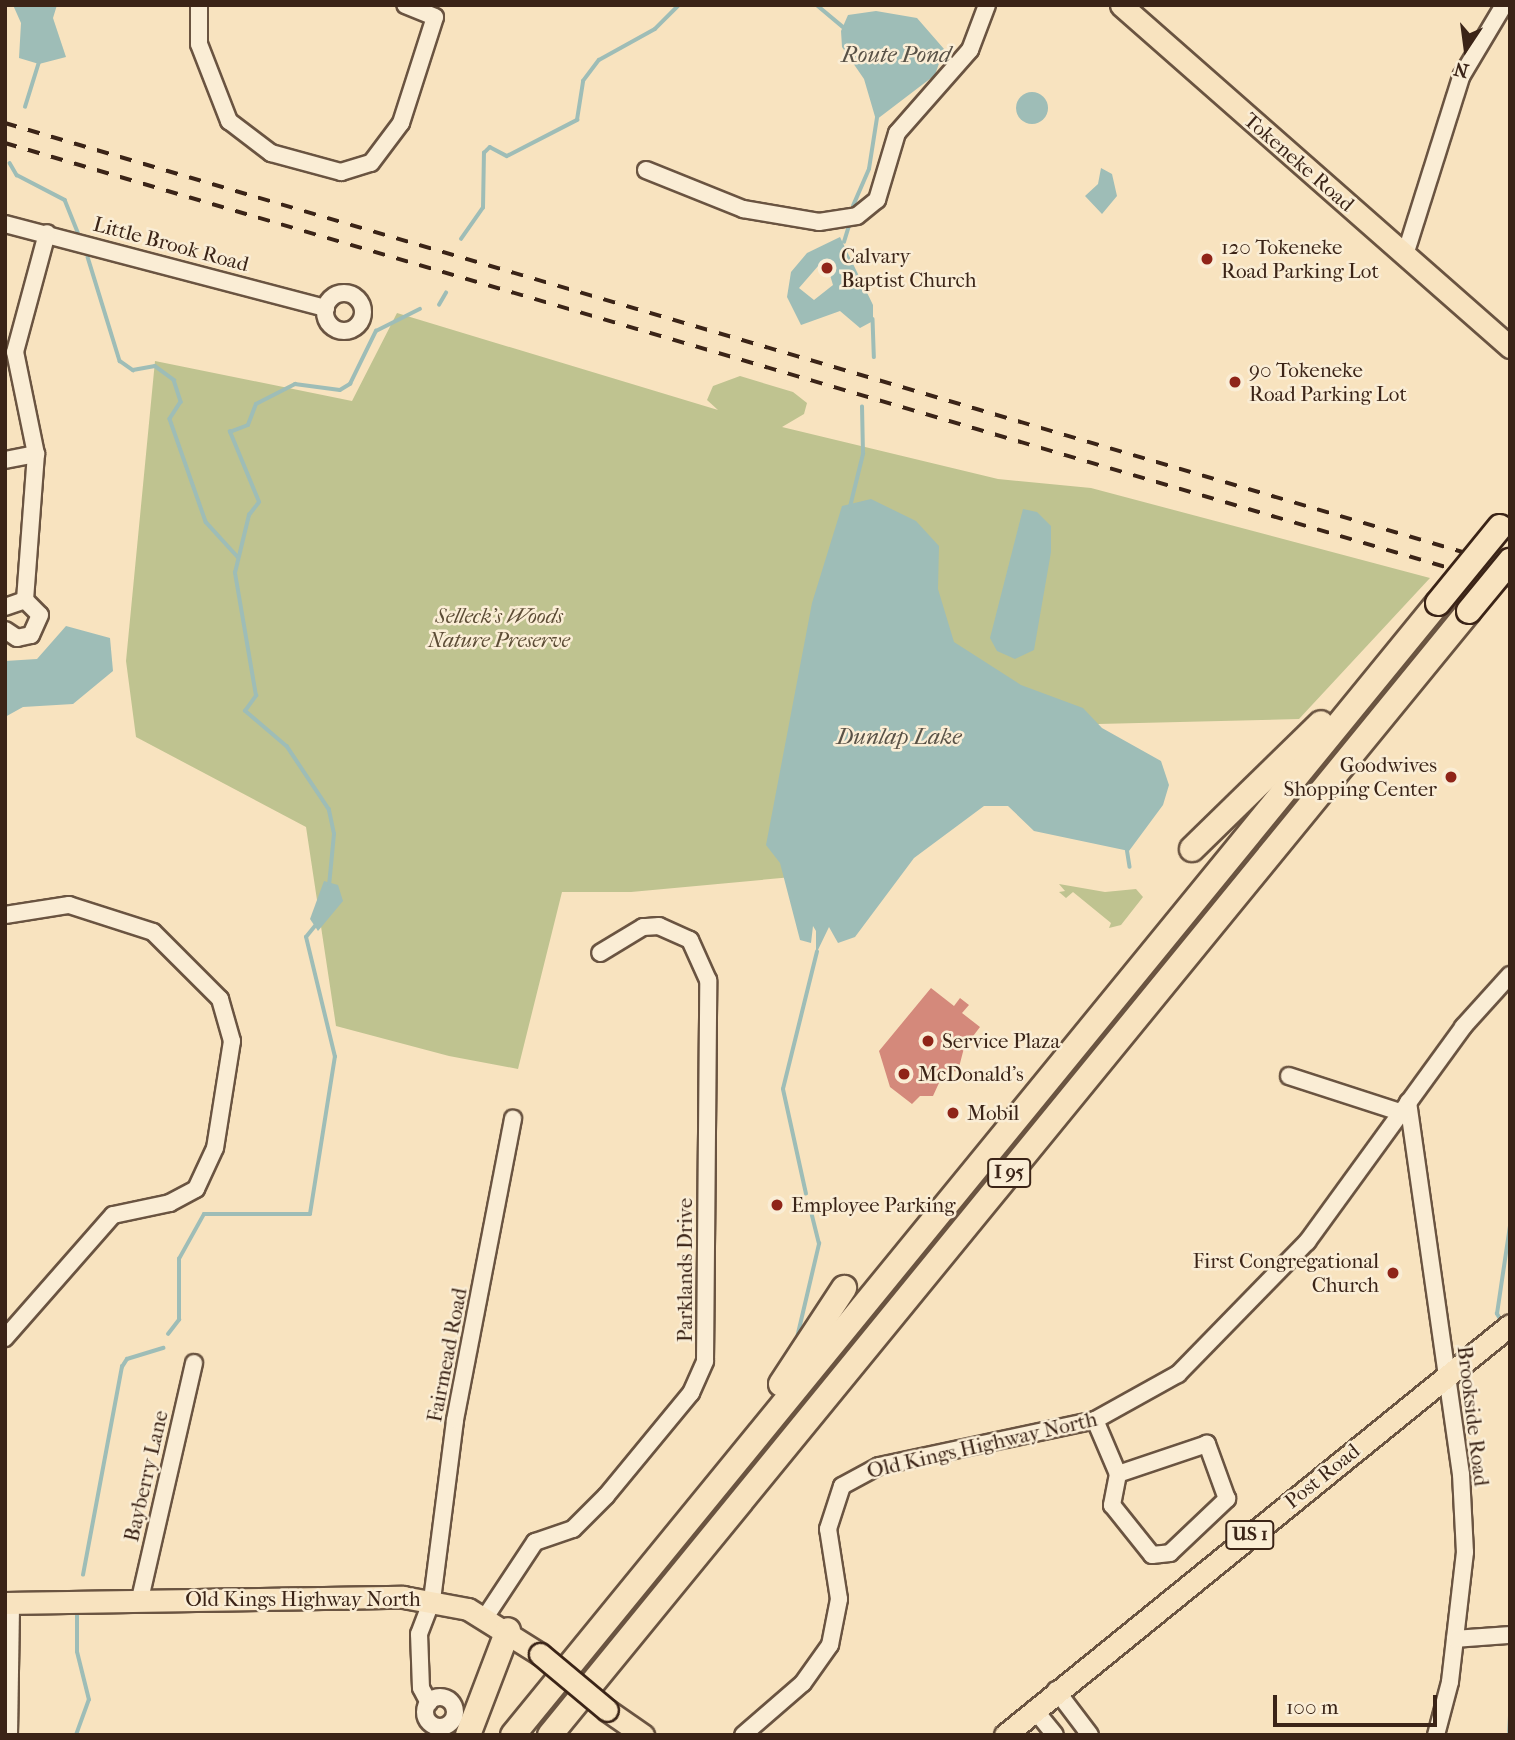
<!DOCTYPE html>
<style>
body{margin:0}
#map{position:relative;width:1515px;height:1740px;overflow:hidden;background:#f8e3bf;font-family:"IM FELL French Canon",serif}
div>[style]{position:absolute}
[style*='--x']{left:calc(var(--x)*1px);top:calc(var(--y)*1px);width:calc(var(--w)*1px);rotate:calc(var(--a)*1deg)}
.green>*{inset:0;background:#bfc390}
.water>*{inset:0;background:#9ebdb7}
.round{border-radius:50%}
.stream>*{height:3.5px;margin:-1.75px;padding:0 1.75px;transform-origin:1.75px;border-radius:1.75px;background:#9ebdb7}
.building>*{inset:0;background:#d4897b}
.roads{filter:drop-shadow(2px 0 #6a5441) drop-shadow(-2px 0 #6a5441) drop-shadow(0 2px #6a5441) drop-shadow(0 -2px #6a5441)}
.minor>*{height:16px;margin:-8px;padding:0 8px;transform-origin:8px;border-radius:8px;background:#faedd5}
.minor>.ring{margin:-8px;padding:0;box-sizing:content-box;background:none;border:16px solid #faedd5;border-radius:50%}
.major>*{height:21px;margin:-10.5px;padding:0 10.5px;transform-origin:10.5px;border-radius:10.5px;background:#f8e3bf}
.highway>*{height:24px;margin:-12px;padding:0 12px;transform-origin:12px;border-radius:12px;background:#f8e3bf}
.rail>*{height:3.5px;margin-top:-1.75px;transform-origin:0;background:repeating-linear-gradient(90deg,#3b2417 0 12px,transparent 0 24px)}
.bridges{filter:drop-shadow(2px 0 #3b2417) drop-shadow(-2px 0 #3b2417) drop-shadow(0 2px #3b2417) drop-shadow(0 -2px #3b2417)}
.major-bridge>*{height:21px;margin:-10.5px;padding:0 10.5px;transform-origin:10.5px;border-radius:10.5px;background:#f8e3bf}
.highway-bridge>*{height:24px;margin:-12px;padding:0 12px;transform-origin:12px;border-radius:12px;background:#f8e3bf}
.dots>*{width:19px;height:19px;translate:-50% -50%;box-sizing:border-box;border:4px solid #faedd5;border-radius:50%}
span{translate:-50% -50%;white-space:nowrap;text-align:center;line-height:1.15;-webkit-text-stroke:5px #faedd5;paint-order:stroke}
.shield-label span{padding:2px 5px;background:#faedd5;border:2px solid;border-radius:5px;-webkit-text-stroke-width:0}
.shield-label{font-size:19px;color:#3b2417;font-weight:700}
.street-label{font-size:21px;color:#3b2417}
.poi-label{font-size:21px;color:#3b2417}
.left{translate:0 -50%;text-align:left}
.right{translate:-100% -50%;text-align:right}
.park-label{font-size:21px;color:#5c4c35;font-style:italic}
.water-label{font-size:23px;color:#595247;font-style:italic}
.frame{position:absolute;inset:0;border:7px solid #3b2417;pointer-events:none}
.north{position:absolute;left:1431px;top:14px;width:70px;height:70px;-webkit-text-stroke:5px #faedd5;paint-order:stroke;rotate:193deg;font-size:19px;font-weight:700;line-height:28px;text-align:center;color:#3b2417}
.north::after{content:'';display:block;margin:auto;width:24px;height:32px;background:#3b2417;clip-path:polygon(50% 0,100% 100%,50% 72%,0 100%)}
.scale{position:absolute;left:1273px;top:1695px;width:164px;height:32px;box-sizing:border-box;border:4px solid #3b2417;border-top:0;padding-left:9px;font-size:21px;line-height:24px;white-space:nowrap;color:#3b2417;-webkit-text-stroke:5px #faedd5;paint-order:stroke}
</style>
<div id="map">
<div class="green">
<i style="clip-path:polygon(397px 313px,718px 410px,707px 400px,713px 386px,740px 376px,793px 392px,807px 403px,804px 414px,782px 427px,998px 479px,1091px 488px,1430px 578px,1299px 719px,932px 728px,836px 873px,631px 892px,562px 892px,518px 1069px,449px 1056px,336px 1026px,306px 827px,136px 737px,126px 661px,155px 361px,352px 401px)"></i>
<i style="clip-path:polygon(1059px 884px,1105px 892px,1136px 889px,1143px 897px,1121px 925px,1109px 928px,1111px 923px,1073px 892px,1066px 898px,1059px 892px,1065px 891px)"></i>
</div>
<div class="water">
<i style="clip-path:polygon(13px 5px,57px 5px,53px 18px,66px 57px,39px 64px,19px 58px,21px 23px)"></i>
<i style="clip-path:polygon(876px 11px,917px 18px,944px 49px,935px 75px,876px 120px,864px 79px,842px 47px,841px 31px,848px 15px)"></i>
<i class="round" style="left:1016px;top:92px;width:32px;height:32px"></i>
<i style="clip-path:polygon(1101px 168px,1112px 174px,1117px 196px,1102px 214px,1085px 196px,1098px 184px)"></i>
<i style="clip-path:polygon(evenodd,840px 237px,873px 305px,873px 321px,860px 328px,840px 311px,801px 325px,787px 297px,791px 272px,807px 253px,840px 237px,819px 265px,827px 265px,833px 285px,814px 300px,799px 288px,819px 265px)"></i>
<i style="clip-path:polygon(871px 499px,916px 521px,939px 546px,938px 589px,954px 642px,1021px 685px,1083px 708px,1102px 728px,1161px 761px,1169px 785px,1163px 805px,1129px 851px,1034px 831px,1008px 806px,984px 806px,914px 858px,855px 937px,838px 943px,829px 927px,816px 954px,816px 931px,813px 926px,811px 943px,800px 940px,780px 863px,766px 845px,812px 603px,842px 506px)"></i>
<i style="clip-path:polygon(1023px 509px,1037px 512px,1051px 526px,1051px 552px,1034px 650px,1015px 659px,997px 651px,990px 638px)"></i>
<i style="clip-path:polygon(66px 626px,110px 638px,113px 671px,73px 704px,23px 707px,5px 717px,5px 661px,37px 659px)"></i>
<i style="clip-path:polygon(324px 881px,338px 885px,343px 901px,318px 931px,310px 919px)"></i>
</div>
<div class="stream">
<i style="--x:817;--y:5;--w:34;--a:40"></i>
<i style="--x:25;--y:107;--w:47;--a:-72.7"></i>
<i style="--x:10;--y:163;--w:14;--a:60"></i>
<i style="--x:17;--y:175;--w:54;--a:27.5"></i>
<i style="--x:65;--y:200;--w:35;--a:68"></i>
<i style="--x:853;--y:206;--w:40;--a:-66.6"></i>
<i style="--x:869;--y:169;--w:52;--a:-81.1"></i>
<i style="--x:461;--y:239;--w:38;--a:-55"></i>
<i style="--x:483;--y:208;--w:55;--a:-89"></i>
<i style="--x:484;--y:153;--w:8;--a:-45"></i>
<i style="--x:490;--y:147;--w:19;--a:28"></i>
<i style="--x:507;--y:156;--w:79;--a:-27.2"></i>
<i style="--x:577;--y:120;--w:39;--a:-81"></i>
<i style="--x:583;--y:81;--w:26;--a:-53"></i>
<i style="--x:599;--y:60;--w:64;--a:-29"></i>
<i style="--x:655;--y:29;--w:34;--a:-45"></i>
<i style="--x:844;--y:242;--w:17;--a:-73"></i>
<i style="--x:88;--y:257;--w:109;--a:72.9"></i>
<i style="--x:120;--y:361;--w:16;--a:35"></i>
<i style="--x:133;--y:370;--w:22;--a:-10"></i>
<i style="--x:155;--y:366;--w:24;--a:36"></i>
<i style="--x:174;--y:380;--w:23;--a:72"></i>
<i style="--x:181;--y:402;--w:20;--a:123"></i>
<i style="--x:170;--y:419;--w:109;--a:70.7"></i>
<i style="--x:206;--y:522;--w:47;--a:47.6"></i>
<i style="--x:439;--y:305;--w:14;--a:-60"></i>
<i style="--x:873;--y:319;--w:38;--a:88"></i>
<i style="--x:850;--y:507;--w:55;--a:-76.2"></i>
<i style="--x:863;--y:454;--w:47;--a:-91.2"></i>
<i style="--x:1127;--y:848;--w:19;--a:81"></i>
<i style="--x:329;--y:886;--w:52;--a:-84.5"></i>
<i style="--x:334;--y:834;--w:25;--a:-102"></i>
<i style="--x:329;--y:810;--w:76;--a:-123.7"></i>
<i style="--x:287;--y:747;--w:55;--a:-139.4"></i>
<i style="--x:245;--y:711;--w:19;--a:-54"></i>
<i style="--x:256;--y:696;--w:125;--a:-99.7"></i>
<i style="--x:235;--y:573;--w:60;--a:-76.4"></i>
<i style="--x:249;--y:515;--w:16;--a:-52"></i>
<i style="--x:259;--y:502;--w:76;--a:-112.5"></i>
<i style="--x:230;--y:432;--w:19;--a:-21"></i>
<i style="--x:248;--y:425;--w:22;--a:-69"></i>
<i style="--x:256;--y:404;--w:44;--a:-27.1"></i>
<i style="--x:295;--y:384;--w:45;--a:7.6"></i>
<i style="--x:340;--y:390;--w:12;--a:-31"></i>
<i style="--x:350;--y:384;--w:59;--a:-63.9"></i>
<i style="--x:376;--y:331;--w:49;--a:-26.6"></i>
<i style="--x:806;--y:1194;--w:107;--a:-102.4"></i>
<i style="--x:783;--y:1089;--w:141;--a:-76.1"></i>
<i style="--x:1501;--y:1321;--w:8;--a:-120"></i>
<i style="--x:1497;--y:1314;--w:89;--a:-81.6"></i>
<i style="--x:168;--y:1334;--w:18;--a:-52"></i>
<i style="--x:179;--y:1320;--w:61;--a:-90"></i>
<i style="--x:179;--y:1259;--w:51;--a:-60.9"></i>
<i style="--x:204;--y:1214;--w:106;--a:0"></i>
<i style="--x:310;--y:1214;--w:159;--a:-81"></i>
<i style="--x:335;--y:1057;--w:123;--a:-103.6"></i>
<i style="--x:306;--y:937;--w:14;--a:-51"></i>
<i style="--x:797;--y:1338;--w:97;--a:-76.8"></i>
<i style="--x:819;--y:1244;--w:34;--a:-104"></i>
<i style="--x:83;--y:1575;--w:212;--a:-79.4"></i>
<i style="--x:122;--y:1367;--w:9;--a:-58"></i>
<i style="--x:127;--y:1359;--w:38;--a:-17"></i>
<i style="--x:76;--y:1735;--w:37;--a:-70"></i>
<i style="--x:89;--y:1700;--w:49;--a:-104"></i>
<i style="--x:77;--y:1652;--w:36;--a:-90"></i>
<i style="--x:1509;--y:1735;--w:21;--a:-87"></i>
</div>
<div class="building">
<i style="clip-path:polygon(931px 988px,954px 1006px,960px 998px,969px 1005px,962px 1013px,980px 1027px,964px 1048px,958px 1071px,944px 1072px,933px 1096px,920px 1096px,912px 1104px,890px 1087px,879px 1051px)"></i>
</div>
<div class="roads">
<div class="minor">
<i style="--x:199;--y:5;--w:39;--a:90"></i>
<i style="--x:199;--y:44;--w:83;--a:68.7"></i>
<i style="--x:229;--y:121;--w:53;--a:37.3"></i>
<i style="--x:271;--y:153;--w:73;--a:15.2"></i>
<i style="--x:341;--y:172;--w:31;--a:-17"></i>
<i style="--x:371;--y:163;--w:50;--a:-53.1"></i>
<i style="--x:401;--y:123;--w:111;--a:-72.2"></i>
<i style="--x:435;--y:17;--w:32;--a:-158"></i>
<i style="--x:646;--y:170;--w:105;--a:21.9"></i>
<i style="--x:743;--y:209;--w:77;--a:9.7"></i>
<i style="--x:819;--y:222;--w:38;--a:-9"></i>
<i style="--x:857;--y:216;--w:26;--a:-39"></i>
<i style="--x:877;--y:200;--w:70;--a:-73.4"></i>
<i style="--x:897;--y:133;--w:111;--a:-48.7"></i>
<i style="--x:970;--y:50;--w:48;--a:-69.3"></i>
<i style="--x:5;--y:224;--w:332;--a:14.7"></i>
<i style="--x:1405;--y:255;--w:187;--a:-72.5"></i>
<i style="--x:1461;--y:77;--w:78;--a:-59.2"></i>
<i class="ring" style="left:325px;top:293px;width:22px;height:22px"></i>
<i style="--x:5;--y:460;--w:32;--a:-11"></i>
<i style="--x:25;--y:600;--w:146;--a:-85.7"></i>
<i style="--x:36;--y:454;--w:104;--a:-101.6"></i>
<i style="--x:15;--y:352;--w:123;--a:-74.9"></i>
<i style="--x:5;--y:607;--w:21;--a:-19"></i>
<i style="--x:25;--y:600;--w:21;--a:45"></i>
<i style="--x:40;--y:615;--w:22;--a:114"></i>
<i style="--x:31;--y:635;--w:14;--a:168"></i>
<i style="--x:17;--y:638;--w:14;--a:-146"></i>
<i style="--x:5;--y:915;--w:65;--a:-8.9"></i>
<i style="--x:69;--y:905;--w:88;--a:17.8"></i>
<i style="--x:153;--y:932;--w:95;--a:45"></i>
<i style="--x:220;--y:999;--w:44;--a:74.1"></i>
<i style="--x:232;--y:1041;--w:108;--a:99"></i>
<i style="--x:215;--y:1148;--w:45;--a:114.9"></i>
<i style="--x:196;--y:1189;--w:30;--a:152"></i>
<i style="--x:170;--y:1203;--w:58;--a:168.1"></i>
<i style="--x:113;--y:1215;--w:164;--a:131.3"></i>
<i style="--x:1289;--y:1076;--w:117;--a:18"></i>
<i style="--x:1408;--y:1102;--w:376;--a:81.9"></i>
<i style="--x:1461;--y:1474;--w:78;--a:87.1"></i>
<i style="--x:1465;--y:1552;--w:131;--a:96.6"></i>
<i style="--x:1450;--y:1682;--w:55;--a:104.8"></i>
<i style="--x:1095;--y:1420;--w:59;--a:66.9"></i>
<i style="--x:1118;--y:1474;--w:32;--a:101"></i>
<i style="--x:1112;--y:1505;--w:64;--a:51.3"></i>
<i style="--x:1152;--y:1555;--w:18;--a:-6"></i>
<i style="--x:1170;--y:1553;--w:79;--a:-43.5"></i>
<i style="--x:1227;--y:1499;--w:59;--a:-110"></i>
<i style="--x:1207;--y:1444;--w:94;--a:161.4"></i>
<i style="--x:140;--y:1599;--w:242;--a:-77.1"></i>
<i style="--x:486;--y:1616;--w:89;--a:-56.5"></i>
<i style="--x:535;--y:1542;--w:40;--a:-18.9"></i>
<i style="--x:573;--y:1529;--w:47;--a:-45"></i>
<i style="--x:606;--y:1496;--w:134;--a:-50.5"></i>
<i style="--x:691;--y:1393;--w:35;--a:-66"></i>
<i style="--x:705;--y:1361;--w:381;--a:-89.5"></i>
<i style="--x:708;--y:980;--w:44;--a:-114.2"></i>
<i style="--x:690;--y:940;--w:34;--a:-156"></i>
<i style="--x:659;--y:926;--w:16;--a:176"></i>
<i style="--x:643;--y:927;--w:50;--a:148.8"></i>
<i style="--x:1455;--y:1639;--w:55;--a:-4.2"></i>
<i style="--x:1056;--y:1690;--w:56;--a:52.9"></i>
<i class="ring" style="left:425px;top:1697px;width:14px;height:14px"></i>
<i style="--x:429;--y:1703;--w:17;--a:-118"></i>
<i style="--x:421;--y:1688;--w:54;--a:-92.1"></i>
<i style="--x:419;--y:1634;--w:36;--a:-69"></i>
<i style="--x:432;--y:1600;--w:181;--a:-82.7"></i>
<i style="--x:455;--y:1420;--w:307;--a:-79.1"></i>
<i style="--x:1034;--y:1709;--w:33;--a:51"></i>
<i style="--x:9;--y:1735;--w:133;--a:-89.1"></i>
<i style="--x:743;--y:1735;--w:79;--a:-40.9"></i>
<i style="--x:803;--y:1683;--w:47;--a:-54.6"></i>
<i style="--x:830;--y:1645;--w:47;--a:-78.9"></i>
<i style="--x:839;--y:1599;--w:71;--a:-98.9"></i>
<i style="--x:828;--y:1529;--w:45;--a:-72"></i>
<i style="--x:842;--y:1486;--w:42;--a:-28.4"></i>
<i style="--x:879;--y:1466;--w:221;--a:-12"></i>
<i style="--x:1095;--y:1420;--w:95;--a:-29"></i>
<i style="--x:1178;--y:1374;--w:185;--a:-45.7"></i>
<i style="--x:1307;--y:1242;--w:266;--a:-54"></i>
<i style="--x:1463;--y:1027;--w:70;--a:-47.9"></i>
</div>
<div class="major">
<i style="--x:1121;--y:5;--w:518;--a:41.32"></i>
<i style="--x:5;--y:1603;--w:398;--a:-0.9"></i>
<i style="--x:403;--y:1597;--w:66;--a:10.5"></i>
<i style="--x:468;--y:1609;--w:85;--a:32"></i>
<i style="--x:607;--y:1710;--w:44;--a:34.8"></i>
<i style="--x:1005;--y:1735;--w:650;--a:-39.07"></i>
</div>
<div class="highway">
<i style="--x:1192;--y:849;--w:180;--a:-44.3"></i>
<i style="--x:781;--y:1384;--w:115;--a:-56.7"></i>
<i style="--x:468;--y:1735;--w:112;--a:-69.1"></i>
<i style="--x:513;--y:1735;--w:1462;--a:-50.75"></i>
<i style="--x:550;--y:1735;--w:1452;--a:-50.73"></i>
</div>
</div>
<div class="rail">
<i style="--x:5;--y:123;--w:1569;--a:16.4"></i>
<i style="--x:5;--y:143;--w:1569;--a:16.4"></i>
</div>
<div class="bridges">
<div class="major-bridge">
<i style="--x:540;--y:1654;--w:87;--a:39.9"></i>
</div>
<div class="highway-bridge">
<i style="--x:1438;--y:603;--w:98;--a:-50.8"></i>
<i style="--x:1469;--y:611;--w:65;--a:-50.6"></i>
</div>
</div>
<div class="dots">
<i style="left:1207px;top:259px;background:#8f2418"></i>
<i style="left:827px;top:268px;background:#8f2418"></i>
<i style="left:1235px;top:382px;background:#8f2418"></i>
<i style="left:1451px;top:777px;background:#8f2418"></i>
<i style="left:928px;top:1041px;background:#8f2418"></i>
<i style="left:904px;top:1074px;background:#8f2418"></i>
<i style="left:953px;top:1113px;background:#8f2418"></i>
<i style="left:777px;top:1205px;background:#8f2418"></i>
<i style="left:1393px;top:1273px;background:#8f2418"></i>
</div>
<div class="shield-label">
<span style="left:1009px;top:1173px">I 95</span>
<span style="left:1250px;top:1535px">US 1</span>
</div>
<div class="street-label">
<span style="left:1299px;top:162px;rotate:41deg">Tokeneke Road</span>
<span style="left:171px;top:244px;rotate:15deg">Little Brook Road</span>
<span style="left:685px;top:1270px;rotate:-90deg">Parklands Drive</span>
<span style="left:447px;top:1355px;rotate:-79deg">Fairmead Road</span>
<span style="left:1473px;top:1416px;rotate:83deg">Brookside Road</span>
<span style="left:982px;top:1445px;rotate:-13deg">Old Kings Highway North</span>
<span style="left:146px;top:1476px;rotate:-77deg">Bayberry Lane</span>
<span style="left:1322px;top:1476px;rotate:-39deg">Post Road</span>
<span style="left:303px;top:1599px">Old Kings Highway North</span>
</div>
<div class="poi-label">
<span class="left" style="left:1221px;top:259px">120 Tokeneke<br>Road Parking Lot</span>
<span class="left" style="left:841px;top:268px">Calvary<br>Baptist Church</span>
<span class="left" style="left:1249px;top:382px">90 Tokeneke<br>Road Parking Lot</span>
<span class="right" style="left:1437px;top:777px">Goodwives<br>Shopping Center</span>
<span class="left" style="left:942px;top:1041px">Service Plaza</span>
<span class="left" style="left:918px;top:1074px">McDonald's</span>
<span class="left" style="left:967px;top:1113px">Mobil</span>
<span class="left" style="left:791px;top:1205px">Employee Parking</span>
<span class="right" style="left:1379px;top:1273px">First Congregational<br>Church</span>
</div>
<div class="park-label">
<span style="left:499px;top:628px">Selleck's Woods<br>Nature Preserve</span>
</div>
<div class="water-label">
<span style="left:896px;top:55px">Route Pond</span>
<span style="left:899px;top:737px">Dunlap Lake</span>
</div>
<div class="frame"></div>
<div class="north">N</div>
<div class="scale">100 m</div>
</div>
